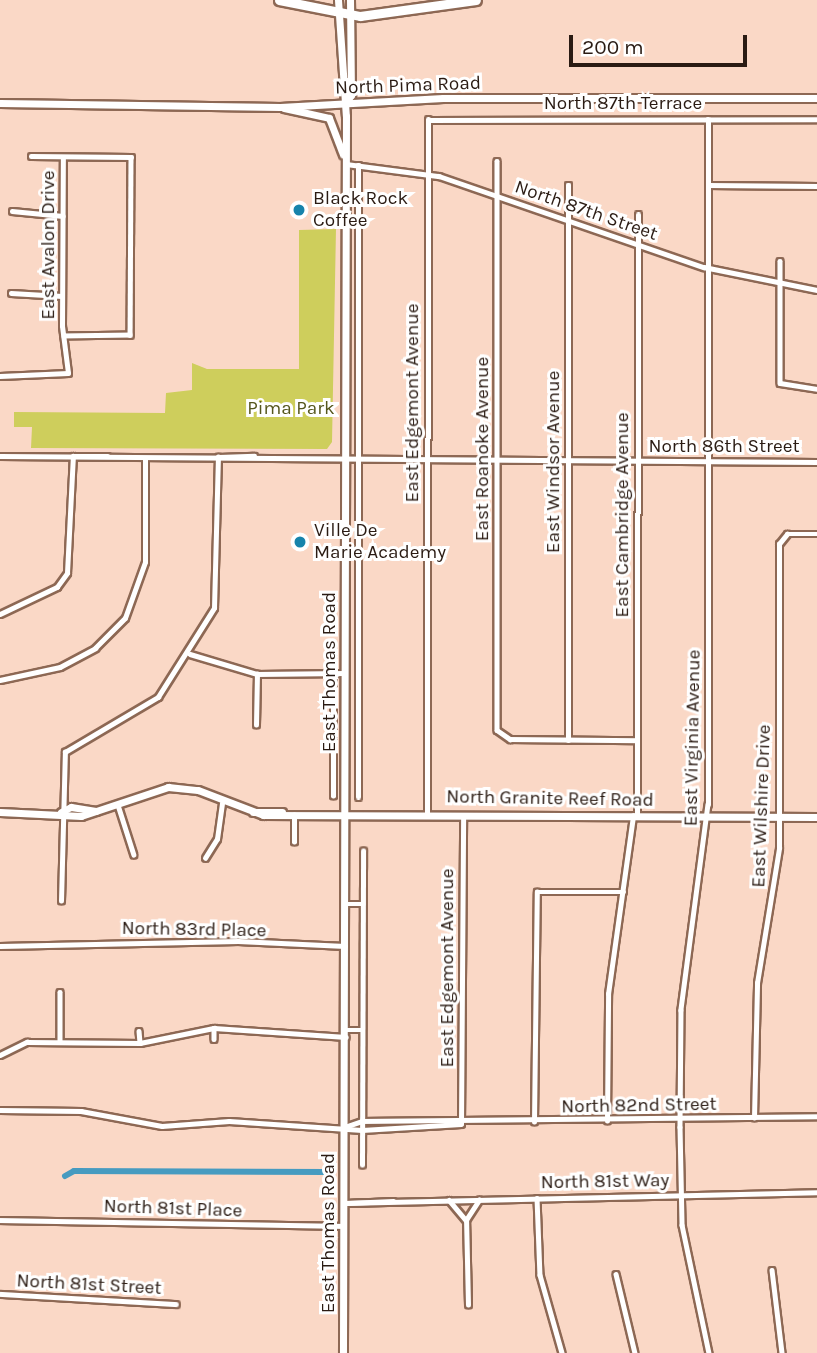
<!DOCTYPE html>
<style>
body{margin:0}
#map{position:relative;width:817px;height:1353px;overflow:hidden;background:#fad8c6;font-family:Karla,sans-serif}
div>[style]{position:absolute}
[style*='--x']{left:calc(var(--x)*1px);top:calc(var(--y)*1px);width:calc(var(--w)*1px);rotate:calc(var(--a)*1deg)}
.green>*{inset:0;background:#cece5c}
.canal>*{height:6px;margin:-3px;padding:0 3px;transform-origin:3px;border-radius:3px;background:#469bc0}
.roads{filter:drop-shadow(2px 0 #8d6854) drop-shadow(-2px 0 #8d6854) drop-shadow(0 2px #8d6854) drop-shadow(0 -2px #8d6854)}
.street>*{height:4.5px;margin:-2.25px;padding:0 2.25px;transform-origin:2.25px;border-radius:2.25px;background:#fff}
.secondary>*{height:7px;margin:-3.5px;padding:0 3.5px;transform-origin:3.5px;border-radius:3.5px;background:#fff}
.highway>*{height:9px;margin:-4.5px;padding:0 4.5px;transform-origin:4.5px;border-radius:4.5px;background:#fff}
.dots>*{width:19px;height:19px;translate:-50% -50%;box-sizing:border-box;border:4px solid #fff;border-radius:50%}
span{translate:-50% -50%;white-space:nowrap;text-align:center;line-height:1.15;-webkit-text-stroke:6px #fff;paint-order:stroke}
.street-label{font-size:19px;color:#2a1b13}
.poi-label{font-size:19px;color:#2a1b13}
.left{translate:0 -50%;text-align:left}
.park-label{font-size:19px;color:#55561d}
.scale{position:absolute;left:569px;top:35px;width:178px;height:32px;box-sizing:border-box;border:4px solid #2a1b13;border-top:0;padding-left:9px;font-size:21px;line-height:24px;white-space:nowrap;color:#2a1b13;-webkit-text-stroke:5px #fff;paint-order:stroke}
</style>
<div id="map">
<div class="green">
<i style="clip-path:polygon(336px 229px,332px 442px,327px 449px,31px 448px,32px 427px,14px 427px,14px 412px,165px 413px,166px 393px,192px 390px,192px 363px,207px 369px,299px 369px,299px 230px)"></i>
</div>
<div class="canal">
<i style="--x:65;--y:1176;--w:10;--a:-29"></i>
<i style="--x:74;--y:1171;--w:253;--a:0.2"></i>
</div>
<div class="roads">
<div class="street">
<i style="--x:708;--y:119;--w:685;--a:90"></i>
<i style="--x:708;--y:804;--w:208;--a:97.5"></i>
<i style="--x:681;--y:1010;--w:117;--a:90.5"></i>
<i style="--x:680;--y:1127;--w:98;--a:88.8"></i>
<i style="--x:682;--y:1225;--w:131;--a:78.1"></i>
<i style="--x:31;--y:156;--w:100;--a:0.6"></i>
<i style="--x:131;--y:157;--w:178;--a:90.3"></i>
<i style="--x:130;--y:335;--w:66;--a:179.1"></i>
<i style="--x:497;--y:161;--w:569;--a:90"></i>
<i style="--x:497;--y:730;--w:16;--a:35"></i>
<i style="--x:510;--y:739;--w:127;--a:0.5"></i>
<i style="--x:346;--y:164;--w:94;--a:7.4"></i>
<i style="--x:439;--y:176;--w:280;--a:19"></i>
<i style="--x:704;--y:267;--w:115;--a:11.5"></i>
<i style="--x:708;--y:185;--w:109;--a:0.5"></i>
<i style="--x:12;--y:211;--w:51;--a:5.6"></i>
<i style="--x:780;--y:261;--w:122;--a:90"></i>
<i style="--x:780;--y:383;--w:37;--a:9"></i>
<i style="--x:11;--y:293;--w:51;--a:3.4"></i>
<i style="--x:0;--y:376;--w:68;--a:-2.5"></i>
<i style="--x:68;--y:373;--w:47;--a:-97.3"></i>
<i style="--x:62;--y:326;--w:168;--a:-89.7"></i>
<i style="--x:0;--y:456;--w:817;--a:0.42"></i>
<i style="--x:74;--y:456;--w:34;--a:0"></i>
<i style="--x:219;--y:457;--w:35;--a:-2"></i>
<i style="--x:0;--y:614;--w:63;--a:-25.3"></i>
<i style="--x:57;--y:587;--w:17;--a:-54"></i>
<i style="--x:67;--y:573;--w:117;--a:-87.1"></i>
<i style="--x:190;--y:654;--w:70;--a:16.6"></i>
<i style="--x:257;--y:674;--w:88;--a:-0.7"></i>
<i style="--x:0;--y:680;--w:61;--a:-12.2"></i>
<i style="--x:60;--y:667;--w:40;--a:-28"></i>
<i style="--x:95;--y:648;--w:42;--a:-45"></i>
<i style="--x:125;--y:618;--w:59;--a:-70.3"></i>
<i style="--x:145;--y:562;--w:103;--a:-90"></i>
<i style="--x:256;--y:725;--w:51;--a:-88.9"></i>
<i style="--x:568;--y:740;--w:555;--a:-90"></i>
<i style="--x:333;--y:796;--w:123;--a:-90"></i>
<i style="--x:358;--y:797;--w:632;--a:-90"></i>
<i style="--x:118;--y:805;--w:52;--a:72.3"></i>
<i style="--x:427;--y:813;--w:693;--a:-89.92"></i>
<i style="--x:428;--y:120;--w:389;--a:-0.1"></i>
<i style="--x:637;--y:815;--w:600;--a:-89.9"></i>
<i style="--x:294;--y:842;--w:27;--a:-90"></i>
<i style="--x:205;--y:858;--w:22;--a:-58"></i>
<i style="--x:217;--y:839;--w:36;--a:-82"></i>
<i style="--x:61;--y:901;--w:149;--a:-88.5"></i>
<i style="--x:65;--y:752;--w:108;--a:-30.6"></i>
<i style="--x:158;--y:697;--w:105;--a:-57.8"></i>
<i style="--x:214;--y:608;--w:151;--a:-88.5"></i>
<i style="--x:346;--y:904;--w:17;--a:0"></i>
<i style="--x:0;--y:946;--w:238;--a:-1.2"></i>
<i style="--x:238;--y:941;--w:107;--a:2.7"></i>
<i style="--x:60;--y:992;--w:50;--a:90"></i>
<i style="--x:214;--y:1028;--w:11;--a:90"></i>
<i style="--x:346;--y:1030;--w:17;--a:0"></i>
<i style="--x:139;--y:1031;--w:12;--a:85"></i>
<i style="--x:0;--y:1055;--w:30;--a:-26"></i>
<i style="--x:27;--y:1042;--w:113;--a:0.5"></i>
<i style="--x:140;--y:1043;--w:76;--a:-11.5"></i>
<i style="--x:214;--y:1028;--w:132;--a:3.9"></i>
<i style="--x:0;--y:1110;--w:81;--a:0.7"></i>
<i style="--x:81;--y:1111;--w:82;--a:10.5"></i>
<i style="--x:162;--y:1126;--w:67;--a:-4.3"></i>
<i style="--x:229;--y:1121;--w:133;--a:3.9"></i>
<i style="--x:362;--y:1130;--w:99;--a:-3.5"></i>
<i style="--x:754;--y:1118;--w:135;--a:-88.7"></i>
<i style="--x:757;--y:983;--w:137;--a:-80.7"></i>
<i style="--x:779;--y:848;--w:304;--a:-90"></i>
<i style="--x:779;--y:544;--w:13;--a:-51"></i>
<i style="--x:787;--y:534;--w:30;--a:0"></i>
<i style="--x:607;--y:1121;--w:127;--a:-89.5"></i>
<i style="--x:608;--y:994;--w:180;--a:-82"></i>
<i style="--x:534;--y:1122;--w:230;--a:-89.3"></i>
<i style="--x:537;--y:892;--w:87;--a:0"></i>
<i style="--x:461;--y:1124;--w:308;--a:-89.6"></i>
<i style="--x:345;--y:1127;--w:18;--a:-19"></i>
<i style="--x:362;--y:1121;--w:455;--a:-0.6"></i>
<i style="--x:362;--y:1165;--w:314;--a:-89.8"></i>
<i style="--x:537;--y:1198;--w:77;--a:87.8"></i>
<i style="--x:540;--y:1275;--w:81;--a:74.2"></i>
<i style="--x:449;--y:1200;--w:26;--a:50"></i>
<i style="--x:344;--y:1203;--w:473;--a:-1.3"></i>
<i style="--x:347;--y:1203;--w:46;--a:-2.5"></i>
<i style="--x:0;--y:1220;--w:344;--a:1"></i>
<i style="--x:772;--y:1270;--w:84;--a:83.1"></i>
<i style="--x:616;--y:1274;--w:81;--a:76.5"></i>
<i style="--x:0;--y:1294;--w:176;--a:3.3"></i>
<i style="--x:468;--y:1305;--w:85;--a:-91.3"></i>
<i style="--x:466;--y:1220;--w:24;--a:-57"></i>
</div>
<div class="secondary">
<i style="--x:338;--y:0;--w:116;--a:86.1"></i>
<i style="--x:346;--y:116;--w:1237;--a:90.14"></i>
<i style="--x:346;--y:102;--w:9;--a:-54"></i>
<i style="--x:351;--y:95;--w:95;--a:-90.6"></i>
<i style="--x:0;--y:103;--w:280;--a:0.8"></i>
<i style="--x:280;--y:107;--w:163;--a:-3.2"></i>
<i style="--x:443;--y:98;--w:374;--a:0"></i>
<i style="--x:284;--y:108;--w:46;--a:12.5"></i>
<i style="--x:329;--y:118;--w:39;--a:69"></i>
<i style="--x:0;--y:812;--w:81;--a:2.8"></i>
<i style="--x:81;--y:816;--w:92;--a:-18.4"></i>
<i style="--x:168;--y:787;--w:30;--a:6"></i>
<i style="--x:198;--y:790;--w:70;--a:21"></i>
<i style="--x:263;--y:815;--w:554;--a:0.21"></i>
<i style="--x:61;--y:812;--w:11;--a:-27"></i>
<i style="--x:71;--y:807;--w:25;--a:9"></i>
<i style="--x:253;--y:812;--w:29;--a:0"></i>
</div>
<div class="highway">
<i style="--x:279;--y:0;--w:83;--a:11.2"></i>
<i style="--x:360;--y:16;--w:117;--a:-7.9"></i>
</div>
</div>
<div class="dots">
<i style="left:299px;top:210px;background:#1683ab"></i>
<i style="left:300px;top:542px;background:#1683ab"></i>
</div>
<div class="street-label">
<span style="left:408px;top:86px;rotate:-2deg">North Pima Road</span>
<span style="left:623px;top:104px">North 87th Terrace</span>
<span style="left:586px;top:211px;rotate:19deg">North 87th Street</span>
<span style="left:49px;top:245px;rotate:-90deg">East Avalon Drive</span>
<span style="left:413px;top:403px;rotate:-90deg">East Edgemont Avenue</span>
<span style="left:724px;top:447px">North 86th Street</span>
<span style="left:483px;top:449px;rotate:-90deg">East Roanoke Avenue</span>
<span style="left:554px;top:462px;rotate:-90deg">East Windsor Avenue</span>
<span style="left:623px;top:515px;rotate:-90deg">East Cambridge Avenue</span>
<span style="left:330px;top:672px;rotate:-90deg">East Thomas Road</span>
<span style="left:693px;top:738px;rotate:-89deg">East Virginia Avenue</span>
<span style="left:550px;top:799px;rotate:1deg">North Granite Reef Road</span>
<span style="left:762px;top:806px;rotate:-88deg">East Wilshire Drive</span>
<span style="left:194px;top:930px;rotate:1deg">North 83rd Place</span>
<span style="left:448px;top:968px;rotate:-90deg">East Edgemont Avenue</span>
<span style="left:639px;top:1106px;rotate:-1deg">North 82nd Street</span>
<span style="left:605px;top:1182px;rotate:-1deg">North 81st Way</span>
<span style="left:173px;top:1209px;rotate:2deg">North 81st Place</span>
<span style="left:329px;top:1233px;rotate:-90deg">East Thomas Road</span>
<span style="left:89px;top:1285px;rotate:3deg">North 81st Street</span>
</div>
<div class="poi-label">
<span class="left" style="left:313px;top:210px">Black Rock<br>Coffee</span>
<span class="left" style="left:314px;top:542px">Ville De<br>Marie Academy</span>
</div>
<div class="park-label">
<span style="left:291px;top:409px">Pima Park</span>
</div>
<div class="scale">200 m</div>
</div>
